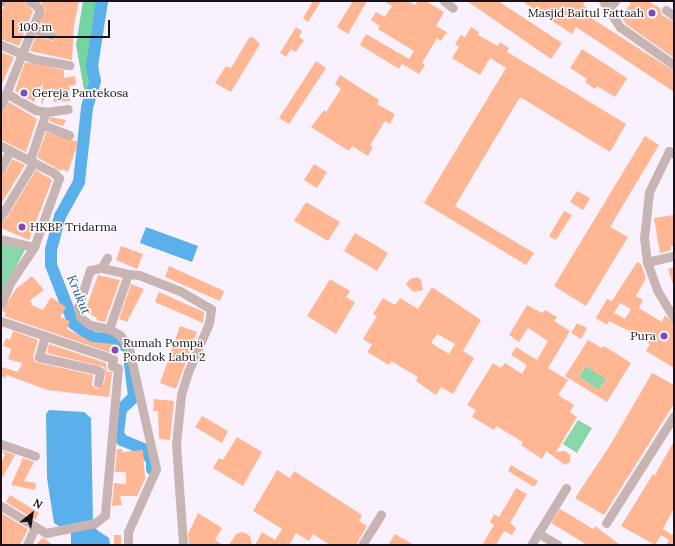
<!DOCTYPE html>
<style>
body{margin:0}
#map{position:relative;width:675px;height:546px;overflow:hidden;background:#faf1fe;font-family:Lora,serif}
div>[style]{position:absolute}
[style*='--x']{left:calc(var(--x)*1px);top:calc(var(--y)*1px);width:calc(var(--w)*1px);rotate:calc(var(--a)*1deg)}
.green>*{inset:0;background:#89d6a9}
.forest>*{inset:0;background:#75d49f}
.water>*{inset:0;background:#5ab0eb}
.river>*{height:12px;margin:-6px;padding:0 6px;transform-origin:6px;border-radius:6px;background:#5ab0eb}
.building>*{inset:0;background:#feb792}
.minor>*{height:9px;margin:-4.5px;padding:0 4.5px;transform-origin:4.5px;border-radius:4.5px;background:#c8b5b3}
.dots>*{width:11px;height:11px;translate:-50% -50%;box-sizing:border-box;border:2px solid #fff;border-radius:50%}
span{translate:-50% -50%;white-space:nowrap;text-align:center;line-height:1.15;-webkit-text-stroke:3px #fff;paint-order:stroke}
.poi-label{font-size:12px;color:#18101b}
.right{translate:-100% -50%;text-align:right}
.left{translate:0 -50%;text-align:left}
.water-label{font-size:13px;color:#1f5d85;font-style:italic}
.frame{position:absolute;inset:0;border:2px solid #18101b;pointer-events:none}
.north{position:absolute;left:12px;top:494px;width:40px;height:40px;-webkit-text-stroke:3px #fff;paint-order:stroke;rotate:30deg;font-size:11px;font-weight:700;line-height:16px;text-align:center;color:#18101b}
.north::after{content:'';display:block;margin:auto;width:14px;height:18px;background:#18101b;clip-path:polygon(50% 0,100% 100%,50% 72%,0 100%)}
.scale{position:absolute;left:12px;top:20px;width:98px;height:18px;box-sizing:border-box;border:2px solid #18101b;border-top:0;padding-left:5px;font-size:12px;line-height:14px;white-space:nowrap;color:#18101b;-webkit-text-stroke:3px #fff;paint-order:stroke}
</style>
<div id="map">
<div class="green">
<i style="clip-path:polygon(1px 242px,26px 248px,1px 295px)"></i>
<i style="clip-path:polygon(591px 357px,590px 369px,602px 376px,612px 369px,599px 390px,579px 377px)"></i>
<i style="clip-path:polygon(578px 420px,592px 428px,577px 453px,563px 444px)"></i>
</div>
<div class="forest">
<i style="clip-path:polygon(83px 1px,108px 1px,85px 95px,76px 45px)"></i>
</div>
<div class="water">
<i style="clip-path:polygon(146px 227px,198px 246px,192px 262px,140px 243px)"></i>
<i style="clip-path:polygon(49px 410px,84px 412px,91px 418px,93px 522px,97px 530px,109px 538px,110px 545px,71px 545px,71px 533px,77px 529px,62px 528px,54px 523px,47px 478px,46px 414px)"></i>
</div>
<div class="river">
<i style="--x:102;--y:1;--w:66;--a:98.7"></i>
<i style="--x:92;--y:66;--w:15;--a:79"></i>
<i style="--x:95;--y:81;--w:28;--a:107"></i>
<i style="--x:87;--y:108;--w:74;--a:96.2"></i>
<i style="--x:79;--y:182;--w:39;--a:119"></i>
<i style="--x:60;--y:216;--w:34;--a:105"></i>
<i style="--x:51;--y:249;--w:16;--a:90"></i>
<i style="--x:51;--y:265;--w:63;--a:68.7"></i>
<i style="--x:74;--y:324;--w:24;--a:36"></i>
<i style="--x:93;--y:338;--w:21;--a:3"></i>
<i style="--x:114;--y:339;--w:17;--a:33"></i>
<i style="--x:128;--y:348;--w:49;--a:83"></i>
<i style="--x:134;--y:397;--w:18;--a:137"></i>
<i style="--x:121;--y:409;--w:25;--a:97"></i>
<i style="--x:118;--y:434;--w:7;--a:56"></i>
<i style="--x:122;--y:440;--w:23;--a:23"></i>
<i style="--x:143;--y:449;--w:14;--a:51"></i>
<i style="--x:152;--y:460;--w:9;--a:90"></i>
</div>
<div class="building">
<i style="clip-path:polygon(8px 1px,24px 1px,33px 11px,19px 46px,1px 39px,1px 11px)"></i>
<i style="clip-path:polygon(40px 1px,79px 1px,74px 25px,72px 60px,30px 51px,36px 36px,52px 41px,57px 37px,55px 31px,40px 25px,45px 8px)"></i>
<i style="clip-path:polygon(313px 1px,321px 1px,308px 22px,303px 18px)"></i>
<i style="clip-path:polygon(353px 1px,367px 1px,348px 34px,337px 27px)"></i>
<i style="clip-path:polygon(384px 1px,408px 1px,415px 5px,418px 1px,426px 1px,444px 12px,436px 26px,447px 32px,441px 41px,437px 38px,422px 63px,425px 65px,419px 74px,402px 64px,399px 69px,360px 45px,366px 34px,409px 59px,414px 51px,378px 29px,380px 26px,371px 20px,376px 12px,385px 17px,392px 6px)"></i>
<i style="clip-path:polygon(467px 1px,503px 1px,501px 3px,562px 43px,551px 59px)"></i>
<i style="clip-path:polygon(522px 1px,585px 1px,583px 5px,588px 9px,585px 14px,674px 71px,674px 92px,576px 27px,572px 34px)"></i>
<i style="clip-path:polygon(628px 1px,648px 1px,660px 8px,662px 15px,674px 22px,674px 58px,626px 24px,620px 15px,631px 4px)"></i>
<i style="clip-path:polygon(296px 27px,302px 31px,299px 37px,304px 40px,296px 52px,291px 49px,286px 57px,280px 53px)"></i>
<i style="clip-path:polygon(471px 27px,479px 32px,478px 35px,498px 46px,500px 42px,509px 48px,507px 52px,626px 124px,610px 152px,520px 97px,455px 206px,534px 253px,526px 265px,424px 203px,506px 68px,490px 58px,480px 75px,452px 58px,459px 47px,455px 44px,461px 35px,465px 37px)"></i>
<i style="clip-path:polygon(253px 37px,260px 44px,231px 92px,215px 83px,226px 66px,231px 68px,249px 38px)"></i>
<i style="clip-path:polygon(582px 49px,627px 78px,615px 97px,597px 86px,595px 89px,585px 82px,587px 79px,570px 68px)"></i>
<i style="clip-path:polygon(1px 52px,14px 57px,1px 86px)"></i>
<i style="clip-path:polygon(316px 61px,326px 68px,289px 124px,279px 118px)"></i>
<i style="clip-path:polygon(25px 62px,64px 70px,64px 78px,75px 76px,76px 85px,69px 86px,70px 101px,53px 102px,57px 90px,51px 88px,41px 105px,43px 82px,34px 102px,15px 91px)"></i>
<i style="clip-path:polygon(340px 75px,379px 100px,377px 104px,395px 114px,390px 124px,385px 121px,370px 145px,373px 147px,368px 156px,352px 146px,349px 151px,311px 127px,324px 110px,326px 112px,341px 89px,335px 84px)"></i>
<i style="clip-path:polygon(9px 102px,37px 119px,26px 152px,1px 140px,1px 112px,5px 110px)"></i>
<i style="clip-path:polygon(51px 117px,66px 120px,63px 126px,49px 121px)"></i>
<i style="clip-path:polygon(46px 132px,78px 142px,68px 172px,62px 169px,61px 171px,37px 157px)"></i>
<i style="clip-path:polygon(645px 136px,659px 145px,610px 227px,628px 237px,586px 306px,554px 286px)"></i>
<i style="clip-path:polygon(12px 159px,25px 165px,1px 204px,1px 174px,6px 171px)"></i>
<i style="clip-path:polygon(314px 164px,327px 172px,317px 188px,304px 180px)"></i>
<i style="clip-path:polygon(36px 170px,52px 180px,29px 240px,1px 228px,1px 222px,6px 219px)"></i>
<i style="clip-path:polygon(577px 191px,590px 198px,583px 210px,570px 202px)"></i>
<i style="clip-path:polygon(306px 202px,340px 222px,328px 241px,294px 221px)"></i>
<i style="clip-path:polygon(564px 211px,572px 215px,556px 240px,549px 236px)"></i>
<i style="clip-path:polygon(674px 215px,674px 246px,671px 246px,671px 250px,660px 253px,654px 218px)"></i>
<i style="clip-path:polygon(355px 233px,388px 253px,377px 271px,344px 251px)"></i>
<i style="clip-path:polygon(121px 246px,143px 254px,137px 269px,116px 260px)"></i>
<i style="clip-path:polygon(evenodd,637px 262px,641px 264px,646px 278px,636px 296px,643px 300px,639px 308px,662px 322px,665px 315px,674px 324px,674px 368px,646px 351px,650px 344px,635px 334px,609px 321px,607px 325px,596px 318px,607px 299px,612px 301px,637px 262px,620px 303px,631px 309px,625px 319px,614px 313px,620px 303px)"></i>
<i style="clip-path:polygon(169px 266px,224px 291px,220px 301px,165px 277px)"></i>
<i style="clip-path:polygon(674px 267px,674px 284px,673px 284px,668px 269px)"></i>
<i style="clip-path:polygon(98px 275px,120px 280px,105px 322px,96px 320px,97px 318px,85px 311px)"></i>
<i style="clip-path:polygon(32px 276px,44px 290px,29px 301px,32px 302px,31px 305px,43px 310px,51px 297px,66px 307px,60px 317px,70px 321px,67px 329px,92px 342px,113px 344px,120px 348px,117px 355px,4px 316px,6px 313px,2px 311px,16px 289px)"></i>
<i style="clip-path:polygon(417px 277px,421px 280px,423px 290px,413px 292px,406px 284px,410px 279px)"></i>
<i style="clip-path:polygon(330px 279px,350px 291px,346px 297px,355px 302px,336px 334px,307px 316px)"></i>
<i style="clip-path:polygon(131px 284px,144px 289px,127px 322px,119px 319px)"></i>
<i style="clip-path:polygon(evenodd,432px 287px,481px 320px,463px 351px,474px 358px,453px 394px,441px 387px,436px 395px,416px 381px,418px 377px,391px 361px,389px 365px,367px 352px,372px 345px,363px 339px,377px 316px,373px 314px,383px 298px,395px 305px,400px 298px,418px 309px,432px 287px,437px 334px,455px 344px,449px 354px,431px 343px,437px 334px)"></i>
<i style="clip-path:polygon(159px 292px,204px 312px,203px 323px,155px 302px)"></i>
<i style="clip-path:polygon(527px 305px,542px 313px,545px 310px,557px 317px,554px 321px,570px 331px,548px 368px,568px 380px,558px 395px,574px 405px,570px 412px,577px 417px,556px 452px,565px 451px,570px 455px,570px 462px,565px 465px,546px 451px,542px 459px,521px 445px,523px 442px,496px 426px,494px 430px,472px 417px,476px 410px,467px 405px,493px 363px,501px 368px,505px 363px,522px 374px,527px 365px,511px 355px,516px 347px,537px 360px,548px 341px,528px 328px,519px 342px,509px 335px)"></i>
<i style="clip-path:polygon(577px 323px,587px 328px,581px 339px,571px 333px)"></i>
<i style="clip-path:polygon(180px 326px,197px 332px,176px 389px,160px 383px)"></i>
<i style="clip-path:polygon(13px 331px,38px 340px,33px 356px,35px 362px,93px 375px,92px 385px,97px 389px,104px 384px,106px 373px,104px 367px,47px 353px,49px 344px,106px 363px,107px 372px,112px 372px,109px 397px,47px 390px,7px 375px,6px 378px,1px 376px,2px 367px,18px 372px,22px 363px,8px 359px,11px 349px,3px 346px,6px 338px,10px 340px)"></i>
<i style="clip-path:polygon(evenodd,588px 340px,602px 348px,604px 346px,631px 363px,607px 402px,565px 376px,588px 340px,585px 366px,606px 379px,599px 390px,579px 377px,585px 366px)"></i>
<i style="clip-path:polygon(652px 373px,674px 385px,674px 404px,604px 515px,575px 498px,609px 447px)"></i>
<i style="clip-path:polygon(154px 399px,174px 401px,170px 440px,159px 439px,158px 411px,153px 411px)"></i>
<i style="clip-path:polygon(202px 416px,228px 431px,222px 443px,195px 427px)"></i>
<i style="clip-path:polygon(237px 437px,262px 452px,243px 486px,213px 468px,219px 458px,223px 460px)"></i>
<i style="clip-path:polygon(674px 441px,674px 508px,663px 529px,672px 535px,674px 532px,674px 545px,666px 545px,669px 540px,661px 535px,655px 545px,621px 526px,653px 474px,655px 475px)"></i>
<i style="clip-path:polygon(117px 449px,122px 449px,122px 452px,143px 450px,145px 479px,137px 496px,120px 496px,122px 505px,112px 506px,114px 483px,126px 484px,126px 472px,115px 472px)"></i>
<i style="clip-path:polygon(1px 450px,15px 455px,1px 480px,1px 463px,5px 455px)"></i>
<i style="clip-path:polygon(23px 458px,34px 462px,24px 481px,36px 483px,35px 490px,11px 485px)"></i>
<i style="clip-path:polygon(511px 465px,538px 481px,534px 487px,508px 471px)"></i>
<i style="clip-path:polygon(277px 470px,290px 478px,294px 471px,362px 515px,359px 521px,367px 526px,356px 545px,330px 545px,313px 534px,309px 541px,296px 533px,289px 545px,255px 545px,262px 532px,275px 540px,282px 529px,253px 511px)"></i>
<i style="clip-path:polygon(516px 488px,527px 494px,510px 523px,516px 528px,512px 535px,504px 531px,496px 545px,482px 545px,494px 525px,490px 522px,494px 514px,499px 517px)"></i>
<i style="clip-path:polygon(10px 495px,39px 513px,35px 520px,6px 502px)"></i>
<i style="clip-path:polygon(560px 509px,593px 529px,595px 526px,620px 545px,583px 545px,584px 543px,551px 523px)"></i>
<i style="clip-path:polygon(1px 513px,28px 529px,20px 545px,1px 545px)"></i>
<i style="clip-path:polygon(198px 513px,222px 528px,215px 540px,223px 545px,189px 544px,188px 534px)"></i>
<i style="clip-path:polygon(243px 532px,250px 536px,252px 545px,229px 545px,236px 534px)"></i>
<i style="clip-path:polygon(395px 534px,414px 545px,388px 545px)"></i>
<i style="clip-path:polygon(114px 535px,121px 535px,121px 545px,114px 545px)"></i>
<i style="clip-path:polygon(42px 538px,44px 538px,53px 545px,36px 545px)"></i>
</div>
<div class="minor">
<i style="--x:444;--y:1;--w:11;--a:38"></i>
<i style="--x:603;--y:1;--w:31;--a:57"></i>
<i style="--x:620;--y:27;--w:66;--a:35.1"></i>
<i style="--x:1;--y:2;--w:1;--a:-45"></i>
<i style="--x:608;--y:9;--w:11;--a:-49"></i>
<i style="--x:666;--y:10;--w:10;--a:37"></i>
<i style="--x:33;--y:29;--w:19;--a:18"></i>
<i style="--x:1;--y:45;--w:36;--a:23"></i>
<i style="--x:34;--y:59;--w:36;--a:10"></i>
<i style="--x:6;--y:93;--w:34;--a:30"></i>
<i style="--x:36;--y:110;--w:10;--a:11"></i>
<i style="--x:46;--y:112;--w:22;--a:-8"></i>
<i style="--x:1;--y:106;--w:101;--a:-68"></i>
<i style="--x:39;--y:12;--w:4;--a:-90"></i>
<i style="--x:39;--y:8;--w:11;--a:-142"></i>
<i style="--x:43;--y:125;--w:28;--a:21"></i>
<i style="--x:1;--y:146;--w:59;--a:27"></i>
<i style="--x:54;--y:173;--w:7;--a:45"></i>
<i style="--x:59;--y:178;--w:73;--a:109.9"></i>
<i style="--x:34;--y:247;--w:43;--a:123.7"></i>
<i style="--x:10;--y:283;--w:23;--a:113"></i>
<i style="--x:674;--y:154;--w:6;--a:-149"></i>
<i style="--x:669;--y:151;--w:46;--a:116"></i>
<i style="--x:649;--y:192;--w:46;--a:96.2"></i>
<i style="--x:644;--y:238;--w:24;--a:83"></i>
<i style="--x:647;--y:262;--w:30;--a:70"></i>
<i style="--x:657;--y:290;--w:33;--a:59"></i>
<i style="--x:30;--y:160;--w:51;--a:-71.6"></i>
<i style="--x:1;--y:168;--w:20;--a:-63"></i>
<i style="--x:1;--y:216;--w:63;--a:-58.6"></i>
<i style="--x:1;--y:239;--w:34;--a:14"></i>
<i style="--x:647;--y:262;--w:28;--a:-13"></i>
<i style="--x:101;--y:268;--w:12;--a:-59"></i>
<i style="--x:128;--y:274;--w:28;--a:-167"></i>
<i style="--x:101;--y:268;--w:11;--a:170"></i>
<i style="--x:90;--y:270;--w:40;--a:108"></i>
<i style="--x:78;--y:308;--w:9;--a:77"></i>
<i style="--x:80;--y:317;--w:13;--a:39"></i>
<i style="--x:90;--y:325;--w:19;--a:12"></i>
<i style="--x:109;--y:329;--w:13;--a:29"></i>
<i style="--x:120;--y:335;--w:17;--a:57"></i>
<i style="--x:129;--y:349;--w:123;--a:77.3"></i>
<i style="--x:156;--y:469;--w:69;--a:114"></i>
<i style="--x:128;--y:532;--w:13;--a:90"></i>
<i style="--x:1;--y:321;--w:118;--a:18.7"></i>
<i style="--x:113;--y:359;--w:7;--a:98"></i>
<i style="--x:112;--y:366;--w:6;--a:18"></i>
<i style="--x:118;--y:368;--w:148;--a:95.1"></i>
<i style="--x:105;--y:515;--w:13;--a:141"></i>
<i style="--x:95;--y:523;--w:50;--a:168.5"></i>
<i style="--x:46;--y:533;--w:52;--a:-149"></i>
<i style="--x:109;--y:329;--w:58;--a:-70.9"></i>
<i style="--x:128;--y:274;--w:11;--a:5"></i>
<i style="--x:139;--y:275;--w:44;--a:21.3"></i>
<i style="--x:180;--y:291;--w:36;--a:30"></i>
<i style="--x:211;--y:309;--w:14;--a:98"></i>
<i style="--x:209;--y:323;--w:53;--a:113.2"></i>
<i style="--x:188;--y:372;--w:24;--a:107"></i>
<i style="--x:181;--y:395;--w:49;--a:95.8"></i>
<i style="--x:176;--y:444;--w:101;--a:86"></i>
<i style="--x:45;--y:336;--w:22;--a:106"></i>
<i style="--x:39;--y:357;--w:59;--a:12.6"></i>
<i style="--x:97;--y:370;--w:4;--a:34"></i>
<i style="--x:100;--y:372;--w:11;--a:100"></i>
<i style="--x:1;--y:444;--w:36;--a:19"></i>
<i style="--x:606;--y:523;--w:127;--a:-57.6"></i>
<i style="--x:538;--y:533;--w:23;--a:31"></i>
<i style="--x:27;--y:545;--w:20;--a:-66"></i>
<i style="--x:362;--y:545;--w:36;--a:-58"></i>
<i style="--x:531;--y:545;--w:67;--a:-58.4"></i>
</div>
<div class="dots">
<i style="left:652px;top:13px;background:#8348be"></i>
<i style="left:24px;top:93px;background:#8348be"></i>
<i style="left:22px;top:227px;background:#8348be"></i>
<i style="left:664px;top:336px;background:#8348be"></i>
<i style="left:115px;top:350px;background:#8348be"></i>
</div>
<div class="poi-label">
<span class="right" style="left:644px;top:13px">Masjid Baitul Fattaah</span>
<span class="left" style="left:32px;top:93px">Gereja Pantekosa</span>
<span class="left" style="left:30px;top:227px">HKBP Tridarma</span>
<span class="right" style="left:656px;top:336px">Pura</span>
<span class="left" style="left:123px;top:350px">Rumah Pompa<br>Pondok Labu 2</span>
</div>
<div class="water-label">
<span style="left:78px;top:295px;rotate:67deg">Krukut</span>
</div>
<div class="frame"></div>
<div class="north">N</div>
<div class="scale">100 m</div>
</div>
